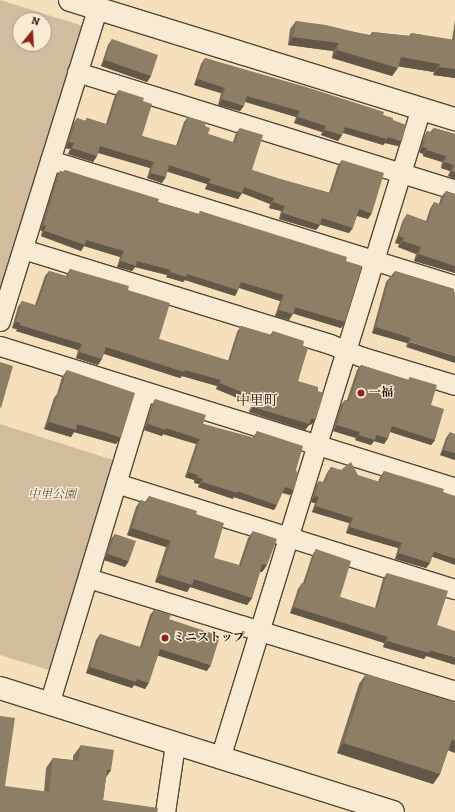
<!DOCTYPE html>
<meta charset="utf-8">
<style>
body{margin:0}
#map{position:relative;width:455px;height:812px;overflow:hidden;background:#f6dfbb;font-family:Alegreya,"Noto Serif JP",serif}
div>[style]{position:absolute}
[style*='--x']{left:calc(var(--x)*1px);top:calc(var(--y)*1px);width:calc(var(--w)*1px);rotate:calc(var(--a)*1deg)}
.green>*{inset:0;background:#d1bc9d}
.roads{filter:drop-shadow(1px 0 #544736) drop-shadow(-1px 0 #544736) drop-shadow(0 1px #544736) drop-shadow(0 -1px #544736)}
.minor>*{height:19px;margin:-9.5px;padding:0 9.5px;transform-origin:9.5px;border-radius:9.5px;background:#f9ead3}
.tertiary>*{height:22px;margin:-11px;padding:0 11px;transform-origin:11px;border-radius:11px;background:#f9ead3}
.wall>*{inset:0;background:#7a6c58}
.shaded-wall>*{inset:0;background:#635847}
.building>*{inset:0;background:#8e7e66}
.dots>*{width:11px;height:11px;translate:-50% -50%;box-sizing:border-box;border:2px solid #f9ead3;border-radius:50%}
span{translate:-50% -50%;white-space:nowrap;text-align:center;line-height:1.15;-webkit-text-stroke:3px #f9ead3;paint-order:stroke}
.poi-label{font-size:12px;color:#1e1409;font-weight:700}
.left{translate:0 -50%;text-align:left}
.park-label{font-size:12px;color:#5d4f3d;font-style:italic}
.quarter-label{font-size:14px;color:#1e1409}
.north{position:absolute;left:12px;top:12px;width:40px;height:40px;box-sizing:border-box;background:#f9ead3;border:1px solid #a19482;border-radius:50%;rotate:18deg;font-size:11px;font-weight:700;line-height:16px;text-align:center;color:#1e1409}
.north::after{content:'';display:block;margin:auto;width:14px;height:18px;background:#8f2418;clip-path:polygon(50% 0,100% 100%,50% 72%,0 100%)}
</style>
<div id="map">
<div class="green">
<i style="clip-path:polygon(evenodd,0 0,83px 26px,0 293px,0 0,20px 20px,44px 20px,44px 44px,20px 44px,20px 20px)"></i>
<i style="clip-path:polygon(0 424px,116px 461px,52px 671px,0 655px)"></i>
</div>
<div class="roads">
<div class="minor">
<i style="--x:77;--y:72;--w:396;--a:17.3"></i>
<i style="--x:50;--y:160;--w:424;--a:17.2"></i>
<i style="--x:23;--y:249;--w:321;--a:17.2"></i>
<i style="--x:330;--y:344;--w:35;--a:22"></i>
<i style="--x:363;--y:357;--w:96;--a:16.9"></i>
<i style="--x:0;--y:321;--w:327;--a:-72.7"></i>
<i style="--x:0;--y:346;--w:477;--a:17.3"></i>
<i style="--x:116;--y:483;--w:355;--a:17.4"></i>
<i style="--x:88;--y:578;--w:384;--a:17.1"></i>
<i style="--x:49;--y:704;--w:326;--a:-73.1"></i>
<i style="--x:220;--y:758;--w:680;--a:-72.82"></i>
<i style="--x:165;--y:812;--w:69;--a:-81.6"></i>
</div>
<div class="tertiary">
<i style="--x:70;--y:0;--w:403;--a:17.2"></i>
<i style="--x:0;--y:688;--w:412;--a:17.5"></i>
</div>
</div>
<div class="wall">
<i style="clip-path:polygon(455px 20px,455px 78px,433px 75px,434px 72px,398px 66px,392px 76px,332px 58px,333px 51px,288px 45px,290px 29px,296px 21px,370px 35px,372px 32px,409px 36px,411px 33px,452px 40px)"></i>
<i style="clip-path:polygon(112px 39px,151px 76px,147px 82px,101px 66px,108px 45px)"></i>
<i style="clip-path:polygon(205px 58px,383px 115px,393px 120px,398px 146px,385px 143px,383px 145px,343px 133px,342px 135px,338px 141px,321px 135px,322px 132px,294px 123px,296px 117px,245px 102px,240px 111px,218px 105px,221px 93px,194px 85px,201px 64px)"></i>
<i style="clip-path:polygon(119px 90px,143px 101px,142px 136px,176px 146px,184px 122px,188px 117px,205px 126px,208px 134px,233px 142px,236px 133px,240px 128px,252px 170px,280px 179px,329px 193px,338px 165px,342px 160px,368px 219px,357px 216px,349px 233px,320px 224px,316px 230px,279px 219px,281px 211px,269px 208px,270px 204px,242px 193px,238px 199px,205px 189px,207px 184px,167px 171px,162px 183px,147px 178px,150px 168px,98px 153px,97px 156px,93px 162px,68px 154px,70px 149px,65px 148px,73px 124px,77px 118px,85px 121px,87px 118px,106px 124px,115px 95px)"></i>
<i style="clip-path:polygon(434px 128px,455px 134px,455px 179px,448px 176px,450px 171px,441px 168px,442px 162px,423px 156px,423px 154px,419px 152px,424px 137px,427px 131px,430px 132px)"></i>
<i style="clip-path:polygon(65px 170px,158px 202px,199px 214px,200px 211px,346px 261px,345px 322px,341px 328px,293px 313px,289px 320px,275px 316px,280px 301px,239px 288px,235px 296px,185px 280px,183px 282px,166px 277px,167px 275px,135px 267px,132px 271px,117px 267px,120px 257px,84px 246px,81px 251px,41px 236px,42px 231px,40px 230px,57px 176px,60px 171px,63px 172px)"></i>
<i style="clip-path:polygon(446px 191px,455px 194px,455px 273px,414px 261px,416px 254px,398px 247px,399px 244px,395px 243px,403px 220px,407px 214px,426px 221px,430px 209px,434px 202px,439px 204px,441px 197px)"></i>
<i style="clip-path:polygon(70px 269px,128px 290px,159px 339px,228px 361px,237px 332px,241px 326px,270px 335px,273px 331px,303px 346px,298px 381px,312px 424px,309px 425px,305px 430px,249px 412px,252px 404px,216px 389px,217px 386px,182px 376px,180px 378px,104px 354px,98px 365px,76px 358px,78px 350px,16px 331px,17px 329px,12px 328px,18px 307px,22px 301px,35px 305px,45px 276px,49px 271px,66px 276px)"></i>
<i style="clip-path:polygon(395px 271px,454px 289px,406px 347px,407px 343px,372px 333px,386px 282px)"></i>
<i style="clip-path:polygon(361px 365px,408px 380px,410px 377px,431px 405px,435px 440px,431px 445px,390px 432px,388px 438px,384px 444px,374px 441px,371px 445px,355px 440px,356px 438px,333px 431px,341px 405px,345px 400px,347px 400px,357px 370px)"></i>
<i style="clip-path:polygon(67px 370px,116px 444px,74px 432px,71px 437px,44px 429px,54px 398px,57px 394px,62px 377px)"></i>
<i style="clip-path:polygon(155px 399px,203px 424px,253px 438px,257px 431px,296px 470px,290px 495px,282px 493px,274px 510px,234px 497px,233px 499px,198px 487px,199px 484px,194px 483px,194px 480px,185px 477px,196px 444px,163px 434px,162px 436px,144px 430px,152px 405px)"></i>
<i style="clip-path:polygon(450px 432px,455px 460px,440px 455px,446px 438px)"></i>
<i style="clip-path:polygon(331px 467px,378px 482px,380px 477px,384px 471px,443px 492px,432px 557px,430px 563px,426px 568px,395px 559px,398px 548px,346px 533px,349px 523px,312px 512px,315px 503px,311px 502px,315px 487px,319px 481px,323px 482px,327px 473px)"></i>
<i style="clip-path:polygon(149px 496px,196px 514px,214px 558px,239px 565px,248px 538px,253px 531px,267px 565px,262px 572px,260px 572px,252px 598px,247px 605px,190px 587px,187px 592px,155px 582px,166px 547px,127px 535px,136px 507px,141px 500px,145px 502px)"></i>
<i style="clip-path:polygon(115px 534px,125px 567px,104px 560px,110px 540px)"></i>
<i style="clip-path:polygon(316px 549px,340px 597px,375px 608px,383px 579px,387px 573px,426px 656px,424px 659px,383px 647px,384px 643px,290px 613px,298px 589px,302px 583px,303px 583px,312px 556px)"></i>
<i style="clip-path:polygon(154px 610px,169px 619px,207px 671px,158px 655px,145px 689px,134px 685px,132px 688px,86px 673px,96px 640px,100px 634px,140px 647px,150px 615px)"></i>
<i style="clip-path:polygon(366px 674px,455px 703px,455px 753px,448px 750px,440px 774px,433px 784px,337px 753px,359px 684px)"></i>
<i style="clip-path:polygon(81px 745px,111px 770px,106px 777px,103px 800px,5px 786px,44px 792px,46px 768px,53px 758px,73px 760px,73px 756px)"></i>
</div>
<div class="shaded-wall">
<i style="clip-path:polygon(293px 37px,339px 43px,333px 51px,288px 45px)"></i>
<i style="clip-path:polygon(337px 50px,398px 68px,392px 76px,332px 58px)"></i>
<i style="clip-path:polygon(401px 57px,440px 64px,434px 72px,395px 66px)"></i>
<i style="clip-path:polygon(105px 60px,151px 76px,147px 82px,101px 66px)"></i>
<i style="clip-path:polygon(439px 67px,455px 69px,455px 78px,433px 75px)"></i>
<i style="clip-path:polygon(198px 79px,225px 88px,221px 93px,194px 85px)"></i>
<i style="clip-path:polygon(247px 96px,300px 111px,296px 117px,243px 101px)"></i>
<i style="clip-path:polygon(222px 99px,244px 106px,240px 111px,218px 105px)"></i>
<i style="clip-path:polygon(298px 117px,326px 126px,322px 132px,294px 123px)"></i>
<i style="clip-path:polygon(345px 127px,388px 137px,402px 141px,398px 146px,385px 143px,383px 145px,341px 132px)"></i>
<i style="clip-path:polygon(325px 130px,342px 135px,338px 141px,321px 135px)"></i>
<i style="clip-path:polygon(69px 142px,74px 143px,70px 149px,65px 148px)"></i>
<i style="clip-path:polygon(100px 146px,154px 162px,150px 168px,96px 152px)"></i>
<i style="clip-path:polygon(423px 147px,427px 148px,423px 154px,419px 152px)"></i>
<i style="clip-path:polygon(72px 148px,97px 156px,93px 162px,68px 154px)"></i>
<i style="clip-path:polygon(427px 150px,446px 156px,442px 162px,423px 156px)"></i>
<i style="clip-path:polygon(445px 162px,454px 165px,450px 171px,441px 168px)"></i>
<i style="clip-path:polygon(169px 165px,211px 179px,207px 184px,165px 171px)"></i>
<i style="clip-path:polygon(452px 171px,455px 172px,455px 179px,448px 176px)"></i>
<i style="clip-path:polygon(151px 173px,166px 177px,162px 183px,147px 178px)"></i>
<i style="clip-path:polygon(209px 183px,244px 187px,274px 198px,270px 204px,242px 193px,238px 199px,205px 189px)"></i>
<i style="clip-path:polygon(273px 202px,285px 206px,281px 211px,269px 208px)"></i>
<i style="clip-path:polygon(359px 209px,372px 213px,368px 219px,355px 215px)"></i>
<i style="clip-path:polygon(283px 213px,320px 225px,316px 230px,279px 219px)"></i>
<i style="clip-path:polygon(322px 218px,353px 228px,349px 233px,318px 224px)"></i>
<i style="clip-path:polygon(44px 225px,46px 226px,42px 231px,40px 230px)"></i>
<i style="clip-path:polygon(45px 231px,86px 240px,124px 251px,120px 257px,84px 246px,81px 251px,41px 236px)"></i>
<i style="clip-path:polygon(399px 236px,404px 238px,399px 244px,395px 243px)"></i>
<i style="clip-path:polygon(403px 241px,421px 247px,416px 254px,398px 247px)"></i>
<i style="clip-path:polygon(419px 254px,455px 266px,455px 273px,414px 261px)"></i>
<i style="clip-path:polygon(121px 261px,137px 261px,171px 270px,167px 275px,135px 267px,132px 271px,117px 267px)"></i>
<i style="clip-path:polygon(170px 272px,187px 274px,238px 290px,235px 296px,185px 280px,183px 282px,166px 277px)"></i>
<i style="clip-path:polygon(241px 282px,284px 295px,280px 301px,237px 287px)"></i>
<i style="clip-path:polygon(295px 307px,345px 322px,341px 328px,291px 313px)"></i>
<i style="clip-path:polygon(279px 310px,293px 314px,289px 320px,275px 316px)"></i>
<i style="clip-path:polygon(16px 322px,21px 323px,17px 329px,12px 328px)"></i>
<i style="clip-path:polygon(20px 325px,82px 344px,78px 350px,16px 331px)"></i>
<i style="clip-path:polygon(376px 327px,411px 338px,407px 343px,372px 333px)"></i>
<i style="clip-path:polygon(410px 342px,455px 356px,455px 363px,406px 347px)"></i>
<i style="clip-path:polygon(106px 347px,185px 370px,221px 380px,217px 386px,182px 376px,180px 378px,102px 353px)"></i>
<i style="clip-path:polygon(80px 352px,102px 359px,98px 365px,76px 358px)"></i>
<i style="clip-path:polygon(220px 383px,256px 398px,252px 404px,216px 389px)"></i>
<i style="clip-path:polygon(253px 407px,316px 419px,312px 424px,309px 425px,305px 430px,249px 412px)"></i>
<i style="clip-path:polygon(49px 422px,77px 424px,121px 437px,116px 444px,74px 432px,71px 437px,44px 429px)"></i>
<i style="clip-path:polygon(148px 424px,166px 428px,200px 439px,196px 444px,163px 434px,162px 436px,144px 430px)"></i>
<i style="clip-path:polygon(337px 425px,360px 432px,356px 438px,333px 431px)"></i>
<i style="clip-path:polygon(392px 426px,435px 440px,431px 445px,388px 431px)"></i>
<i style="clip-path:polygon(359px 435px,376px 435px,388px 438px,384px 444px,374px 441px,371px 445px,355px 440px)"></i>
<i style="clip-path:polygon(444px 450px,455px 453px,455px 460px,440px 455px)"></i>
<i style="clip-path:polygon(189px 472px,198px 475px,194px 480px,185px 477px)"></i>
<i style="clip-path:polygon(197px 477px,203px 479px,199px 484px,194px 483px)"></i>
<i style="clip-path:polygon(202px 482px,237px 491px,277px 505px,274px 510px,234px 497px,233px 499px,198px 487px)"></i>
<i style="clip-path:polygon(285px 487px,294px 490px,290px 495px,281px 492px)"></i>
<i style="clip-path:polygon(315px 496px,319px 497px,315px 503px,311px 502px)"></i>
<i style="clip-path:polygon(316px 506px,353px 518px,349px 523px,312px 512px)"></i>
<i style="clip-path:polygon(350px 527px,402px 543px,398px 548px,346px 533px)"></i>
<i style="clip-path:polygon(132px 528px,171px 541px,166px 547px,127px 535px)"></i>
<i style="clip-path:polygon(434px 551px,455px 558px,455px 565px,430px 556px)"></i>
<i style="clip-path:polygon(399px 553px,430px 563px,426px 568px,395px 559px)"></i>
<i style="clip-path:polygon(108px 554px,129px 561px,125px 567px,104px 560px)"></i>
<i style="clip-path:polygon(262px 564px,267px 565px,262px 572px,257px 571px)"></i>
<i style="clip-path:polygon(160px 575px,194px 579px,252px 598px,247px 605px,190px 587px,187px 592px,155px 582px)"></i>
<i style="clip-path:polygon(294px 607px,388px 637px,384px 643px,290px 613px)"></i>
<i style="clip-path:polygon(387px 641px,430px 650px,455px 657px,455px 665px,426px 656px,424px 659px,383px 647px)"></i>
<i style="clip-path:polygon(160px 649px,211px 665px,207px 671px,156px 655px)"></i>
<i style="clip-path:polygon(90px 667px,137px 679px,149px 683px,145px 689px,134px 685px,132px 688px,86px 673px)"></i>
<i style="clip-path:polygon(452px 739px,455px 741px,455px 753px,445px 749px)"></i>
<i style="clip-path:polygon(344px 743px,440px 774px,433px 784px,337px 753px)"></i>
<i style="clip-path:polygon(107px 770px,111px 770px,104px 780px)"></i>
</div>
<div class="building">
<i style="clip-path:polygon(296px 21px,326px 25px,371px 36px,372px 32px,411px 36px,411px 33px,455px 40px,455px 69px,439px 67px,440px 64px,401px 57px,398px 68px,337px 50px,339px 43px,293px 37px)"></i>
<i style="clip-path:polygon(112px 39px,158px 55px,151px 76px,105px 60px)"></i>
<i style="clip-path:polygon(205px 58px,306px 87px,384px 112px,383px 115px,393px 118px,393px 120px,406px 125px,402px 141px,388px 137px,387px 139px,345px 127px,342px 135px,325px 130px,326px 126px,298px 117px,300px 111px,247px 96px,244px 106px,222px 99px,225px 88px,198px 79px)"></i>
<i style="clip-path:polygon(119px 90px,144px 98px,143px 101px,152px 104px,142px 136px,178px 146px,188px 117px,206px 122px,205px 126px,210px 128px,208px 134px,235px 143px,240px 128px,263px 135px,252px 170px,280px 179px,331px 193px,342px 160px,384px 173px,372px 213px,359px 209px,353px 228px,322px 218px,320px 225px,283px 213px,285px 206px,273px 202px,274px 198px,244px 187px,242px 193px,209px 183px,211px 179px,169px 165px,166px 177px,151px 173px,154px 162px,100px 146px,97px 156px,72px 148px,74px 143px,69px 142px,77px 118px,86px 121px,87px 118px,108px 125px)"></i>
<i style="clip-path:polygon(434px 128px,455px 134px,455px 172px,452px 171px,454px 165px,445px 162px,446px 156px,427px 150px,427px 148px,423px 147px,427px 131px,432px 133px)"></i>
<i style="clip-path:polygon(65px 170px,159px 199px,158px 202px,199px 214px,200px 211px,347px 257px,346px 261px,362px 266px,345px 322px,295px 307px,293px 314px,279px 310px,284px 295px,241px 282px,238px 290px,187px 274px,186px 277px,170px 272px,171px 270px,137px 261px,136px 266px,121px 261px,124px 251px,86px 240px,85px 245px,45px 231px,46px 226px,44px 225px,60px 171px,64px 172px)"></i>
<i style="clip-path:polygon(446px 191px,455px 194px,455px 266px,419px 254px,421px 247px,403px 241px,404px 238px,399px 236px,407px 214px,428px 222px,434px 202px,441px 205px)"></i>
<i style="clip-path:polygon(70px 269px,129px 286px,128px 290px,170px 303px,159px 339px,230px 361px,241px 326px,272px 335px,273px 331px,304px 341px,303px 346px,308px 348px,298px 381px,318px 387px,318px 391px,324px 393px,316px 419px,311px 419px,309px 424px,253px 407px,256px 398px,220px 383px,221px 380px,185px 370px,184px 372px,106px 347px,102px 359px,80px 352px,82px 344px,20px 325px,21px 323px,16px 322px,22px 301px,37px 306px,49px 271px,68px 277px)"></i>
<i style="clip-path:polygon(395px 271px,454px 289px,454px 292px,455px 292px,455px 356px,410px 342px,411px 338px,376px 327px,390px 276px,393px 277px)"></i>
<i style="clip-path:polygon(0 362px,13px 366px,1px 408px,0 407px)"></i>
<i style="clip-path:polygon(361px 365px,409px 380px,410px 377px,437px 385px,431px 405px,444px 409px,435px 440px,392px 426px,388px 438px,376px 435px,375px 440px,359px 435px,360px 432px,337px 425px,345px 400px,349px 401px)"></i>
<i style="clip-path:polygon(67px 370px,135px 393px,121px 437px,77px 424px,76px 430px,49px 422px,59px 391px,60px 392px)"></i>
<i style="clip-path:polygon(155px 399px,206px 415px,203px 424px,255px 438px,257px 431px,303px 446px,296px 470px,298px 474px,294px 490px,285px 487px,277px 505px,237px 491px,237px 493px,202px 482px,203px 479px,197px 477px,198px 475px,189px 472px,200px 439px,166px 428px,166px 430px,148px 424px)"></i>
<i style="clip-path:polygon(450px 432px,455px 434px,455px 453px,444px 450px)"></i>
<i style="clip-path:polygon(351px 462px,358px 475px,380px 482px,384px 471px,444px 489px,443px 492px,455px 496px,455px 558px,434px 551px,430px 563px,399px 553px,402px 543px,350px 527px,353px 518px,316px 506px,319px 497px,315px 496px,319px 481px,325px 483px,331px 467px,341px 470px)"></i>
<i style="clip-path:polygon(149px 496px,197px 511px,196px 514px,224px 523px,214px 558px,241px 566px,253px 531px,277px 539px,267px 565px,262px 564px,252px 598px,194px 579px,192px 585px,160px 575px,171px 541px,132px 528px,141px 500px,147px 502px)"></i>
<i style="clip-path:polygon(115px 534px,136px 541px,129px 561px,108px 554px)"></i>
<i style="clip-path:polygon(316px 549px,351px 561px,340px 597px,377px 609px,387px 573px,448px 591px,437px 625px,455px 631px,455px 657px,430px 650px,429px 653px,387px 641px,388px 637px,294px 607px,302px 583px,305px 584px)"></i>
<i style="clip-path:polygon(154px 610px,171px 615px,169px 619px,220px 636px,211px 665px,160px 649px,149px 683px,137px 679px,136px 682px,90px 667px,100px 634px,142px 648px)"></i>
<i style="clip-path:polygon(366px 674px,455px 703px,455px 741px,452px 739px,440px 774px,344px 743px)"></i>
<i style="clip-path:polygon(0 716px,15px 718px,5px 786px,49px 792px,53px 758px,78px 761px,81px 745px,114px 750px,111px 770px,107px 770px,103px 800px,158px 808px,157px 812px,0 812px)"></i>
</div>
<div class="dots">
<i style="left:361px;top:393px;background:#8f2418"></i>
<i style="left:165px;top:638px;background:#8f2418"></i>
</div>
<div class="poi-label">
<span class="left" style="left:369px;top:393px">一福</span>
<span class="left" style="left:173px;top:638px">ミニストップ</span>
</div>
<div class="park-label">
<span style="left:52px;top:495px">中里公園</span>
</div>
<div class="quarter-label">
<span style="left:257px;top:401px">中里町</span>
</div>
<div class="north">N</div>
</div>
